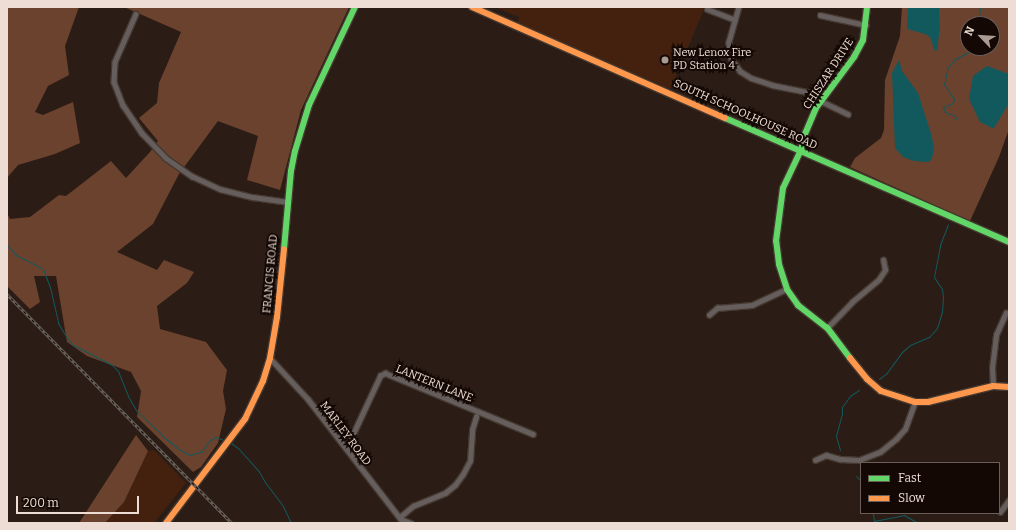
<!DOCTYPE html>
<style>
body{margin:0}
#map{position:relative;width:1016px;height:530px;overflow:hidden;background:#2b1d15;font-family:Bitter,serif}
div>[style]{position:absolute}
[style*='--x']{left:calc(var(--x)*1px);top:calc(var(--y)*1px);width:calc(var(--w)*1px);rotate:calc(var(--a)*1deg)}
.green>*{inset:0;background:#44210e}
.forest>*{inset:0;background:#6b422e}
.water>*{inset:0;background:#12595d}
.stream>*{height:1px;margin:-0.5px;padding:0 0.5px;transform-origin:0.5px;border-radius:0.5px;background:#12595d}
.roads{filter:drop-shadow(1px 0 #453931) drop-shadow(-1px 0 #453931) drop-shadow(0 1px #453931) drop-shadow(0 -1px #453931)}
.street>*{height:4.5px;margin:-2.25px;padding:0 2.25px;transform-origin:2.25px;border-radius:2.25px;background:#655e5c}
.fast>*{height:6px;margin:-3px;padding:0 3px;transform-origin:3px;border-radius:3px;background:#63d668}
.slow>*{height:6px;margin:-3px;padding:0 3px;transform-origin:3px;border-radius:3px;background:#ff974d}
.rail>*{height:2.5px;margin-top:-1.25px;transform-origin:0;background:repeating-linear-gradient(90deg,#130804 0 3px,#665d57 0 6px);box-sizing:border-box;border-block:1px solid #665d57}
.dots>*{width:11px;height:11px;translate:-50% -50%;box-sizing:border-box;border:2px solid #130804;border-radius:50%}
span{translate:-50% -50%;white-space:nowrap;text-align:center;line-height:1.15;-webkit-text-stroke:4px #130804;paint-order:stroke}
.poi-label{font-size:11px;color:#eeddd4}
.left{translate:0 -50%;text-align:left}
.street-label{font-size:11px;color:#eeddd4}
.frame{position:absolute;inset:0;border:8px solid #eeddd4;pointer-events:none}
.legend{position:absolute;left:860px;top:462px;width:140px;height:52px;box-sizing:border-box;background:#130804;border:1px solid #6b5d57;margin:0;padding:5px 7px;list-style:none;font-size:12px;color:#eeddd4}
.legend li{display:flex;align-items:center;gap:8px;height:20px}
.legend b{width:20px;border:1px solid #6b5d57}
.north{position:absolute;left:960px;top:16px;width:40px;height:40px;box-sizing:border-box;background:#130804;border:1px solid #6b5d57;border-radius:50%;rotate:295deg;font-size:11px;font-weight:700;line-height:16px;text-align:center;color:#eeddd4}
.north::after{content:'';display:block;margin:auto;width:14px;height:18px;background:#aa9a91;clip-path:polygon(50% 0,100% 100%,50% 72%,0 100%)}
.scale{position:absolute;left:16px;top:496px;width:123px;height:18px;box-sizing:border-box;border:2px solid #eeddd4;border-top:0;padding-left:5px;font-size:12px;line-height:14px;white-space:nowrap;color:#eeddd4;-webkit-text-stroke:3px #130804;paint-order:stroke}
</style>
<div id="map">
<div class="green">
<i style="clip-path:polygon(495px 7px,705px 7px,670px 89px,517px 23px,519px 17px)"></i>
<i style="clip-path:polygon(154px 450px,186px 483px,154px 523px,105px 523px,124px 502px,148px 451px)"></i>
</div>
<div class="forest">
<i style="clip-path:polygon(7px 7px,79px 7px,65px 46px,69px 75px,48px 86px,35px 112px,43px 115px,73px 102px,80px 143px,55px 154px,18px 165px,7px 178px)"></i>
<i style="clip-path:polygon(124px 7px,349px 7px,301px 110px,280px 190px,247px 180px,258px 136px,218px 121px,179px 174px,153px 224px,117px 252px,157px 270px,164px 260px,194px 272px,187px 283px,157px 306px,160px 329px,206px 342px,227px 370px,223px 391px,226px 409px,218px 443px,201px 467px,193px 472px,137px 417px,141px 391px,131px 372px,87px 356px,67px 342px,56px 276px,34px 276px,40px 302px,30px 309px,7px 286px,7px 213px,10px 219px,30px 217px,59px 195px,66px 196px,111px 161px,126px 178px,150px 152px,158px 141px,139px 118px,157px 103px,159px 83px,181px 32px)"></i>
<i style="clip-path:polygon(evenodd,902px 7px,1009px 7px,1009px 129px,999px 157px,970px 221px,850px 167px,855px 158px,881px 138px,884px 130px,885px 80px,900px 36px,902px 7px,968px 24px,992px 24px,992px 48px,968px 48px,968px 24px)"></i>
<i style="clip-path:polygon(136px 435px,148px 451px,124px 502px,105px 523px,79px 523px)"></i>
</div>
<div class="water">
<i style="clip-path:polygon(908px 7px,939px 7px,940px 27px,937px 50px,935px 51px,930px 37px,925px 34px,907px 29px)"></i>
<i style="clip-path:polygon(899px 60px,902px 71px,918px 93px,932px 137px,934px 151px,931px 160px,928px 162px,914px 161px,903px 157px,895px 148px,892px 73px)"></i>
<i style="clip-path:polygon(987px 66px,1009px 74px,1009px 103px,994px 128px,992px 128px,980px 122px,969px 99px,973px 76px)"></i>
</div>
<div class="stream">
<i style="--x:979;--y:17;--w:10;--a:-84"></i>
<i style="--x:977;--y:24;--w:4;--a:-56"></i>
<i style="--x:956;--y:119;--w:3;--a:-108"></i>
<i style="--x:955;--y:116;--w:11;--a:-158"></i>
<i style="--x:945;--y:112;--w:5;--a:-112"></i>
<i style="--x:943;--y:107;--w:11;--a:-22"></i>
<i style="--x:953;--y:103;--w:4;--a:-76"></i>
<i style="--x:954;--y:99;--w:18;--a:-124"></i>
<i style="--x:944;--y:84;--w:17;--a:-77"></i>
<i style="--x:948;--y:67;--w:11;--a:-49"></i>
<i style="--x:955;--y:59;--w:16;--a:-27"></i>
<i style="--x:969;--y:52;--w:13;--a:-108"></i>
<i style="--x:965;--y:40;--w:4;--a:-45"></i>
<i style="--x:7;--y:245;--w:13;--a:48"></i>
<i style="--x:16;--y:255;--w:30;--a:27"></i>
<i style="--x:43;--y:269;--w:19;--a:69"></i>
<i style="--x:50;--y:287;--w:37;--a:77"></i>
<i style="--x:58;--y:323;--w:17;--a:59"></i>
<i style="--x:67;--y:338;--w:9;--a:49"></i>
<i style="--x:73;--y:345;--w:44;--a:27.1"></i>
<i style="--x:112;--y:365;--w:8;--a:45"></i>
<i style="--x:118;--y:371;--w:29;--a:68"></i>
<i style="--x:129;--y:398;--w:14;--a:60"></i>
<i style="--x:136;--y:410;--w:42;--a:44"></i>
<i style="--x:166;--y:439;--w:18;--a:38"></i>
<i style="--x:180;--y:450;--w:11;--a:27"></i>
<i style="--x:190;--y:455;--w:13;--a:-18"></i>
<i style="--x:202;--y:451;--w:14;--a:-54"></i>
<i style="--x:210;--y:440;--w:7;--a:-27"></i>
<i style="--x:216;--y:437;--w:11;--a:22"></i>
<i style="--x:879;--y:379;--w:9;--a:-36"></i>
<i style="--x:886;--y:374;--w:27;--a:-54"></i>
<i style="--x:902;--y:352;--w:11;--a:-41"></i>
<i style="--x:910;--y:345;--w:21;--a:-23"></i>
<i style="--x:929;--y:337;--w:12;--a:-48"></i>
<i style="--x:937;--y:328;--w:17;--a:-73"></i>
<i style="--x:942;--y:312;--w:15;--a:-86"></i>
<i style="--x:943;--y:297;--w:8;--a:-97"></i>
<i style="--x:942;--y:289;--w:14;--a:-124"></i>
<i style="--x:934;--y:277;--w:33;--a:-79"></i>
<i style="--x:940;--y:245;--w:22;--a:-69"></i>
<i style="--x:231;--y:443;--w:9;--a:36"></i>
<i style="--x:238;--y:448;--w:30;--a:48"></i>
<i style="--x:258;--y:470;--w:14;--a:60"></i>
<i style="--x:265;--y:482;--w:30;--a:53"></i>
<i style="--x:283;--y:506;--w:19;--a:65"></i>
<i style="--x:840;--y:450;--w:15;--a:-106"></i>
<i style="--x:836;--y:436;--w:23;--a:-75"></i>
<i style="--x:842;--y:414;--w:7;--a:-90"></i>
<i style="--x:842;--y:407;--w:14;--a:-54"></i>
<i style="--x:850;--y:396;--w:11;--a:-34"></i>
<i style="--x:856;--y:476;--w:7;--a:45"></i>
<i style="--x:873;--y:513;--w:8;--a:83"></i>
<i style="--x:874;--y:521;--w:31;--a:-11"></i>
<i style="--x:904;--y:515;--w:16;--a:30"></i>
</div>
<div class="roads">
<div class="street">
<i style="--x:739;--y:7;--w:37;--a:106"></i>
<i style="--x:729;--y:43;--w:15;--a:82"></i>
<i style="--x:731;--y:58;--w:16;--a:55"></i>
<i style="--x:740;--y:71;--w:13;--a:32"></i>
<i style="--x:751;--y:78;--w:22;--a:18"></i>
<i style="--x:772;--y:85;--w:41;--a:11.3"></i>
<i style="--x:812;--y:93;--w:12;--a:42"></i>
<i style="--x:821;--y:101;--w:30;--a:26"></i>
<i style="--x:707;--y:9;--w:30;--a:21"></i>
<i style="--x:136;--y:14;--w:52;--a:113.6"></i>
<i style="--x:115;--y:62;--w:20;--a:93"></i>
<i style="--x:114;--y:82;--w:25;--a:69"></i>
<i style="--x:123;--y:105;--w:34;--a:56"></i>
<i style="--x:142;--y:133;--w:35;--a:46"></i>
<i style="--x:166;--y:158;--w:32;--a:35"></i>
<i style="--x:192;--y:176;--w:31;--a:25"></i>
<i style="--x:220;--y:189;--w:34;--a:14"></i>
<i style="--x:253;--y:197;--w:35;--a:8"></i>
<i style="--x:820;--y:15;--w:47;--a:12.3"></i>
<i style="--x:709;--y:315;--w:11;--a:-41"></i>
<i style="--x:717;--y:308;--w:35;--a:-5"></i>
<i style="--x:752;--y:305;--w:38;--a:-25"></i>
<i style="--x:827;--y:328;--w:36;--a:-46"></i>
<i style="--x:852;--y:302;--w:35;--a:-40"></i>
<i style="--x:879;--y:279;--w:11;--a:-56"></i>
<i style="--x:885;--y:270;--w:10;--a:-101"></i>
<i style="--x:270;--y:358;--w:56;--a:47.2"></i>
<i style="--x:308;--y:399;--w:157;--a:52.3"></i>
<i style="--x:993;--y:386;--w:18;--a:-93"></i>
<i style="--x:992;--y:368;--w:33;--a:-83"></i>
<i style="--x:996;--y:335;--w:24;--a:-66"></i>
<i style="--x:1006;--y:313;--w:3;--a:0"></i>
<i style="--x:346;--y:449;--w:81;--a:-65"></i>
<i style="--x:380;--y:376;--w:6;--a:-31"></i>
<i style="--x:385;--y:373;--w:160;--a:22.4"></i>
<i style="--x:815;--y:460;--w:12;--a:-24"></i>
<i style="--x:826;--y:455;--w:15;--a:16"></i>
<i style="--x:840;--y:459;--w:19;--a:3"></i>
<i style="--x:859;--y:460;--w:22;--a:-21"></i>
<i style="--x:880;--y:452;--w:21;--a:-39"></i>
<i style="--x:896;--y:439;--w:13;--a:-48"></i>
<i style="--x:905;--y:429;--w:29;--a:-70"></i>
<i style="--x:1000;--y:512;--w:15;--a:-53"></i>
<i style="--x:400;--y:517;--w:17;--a:-40"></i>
<i style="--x:413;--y:506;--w:35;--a:-22"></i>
<i style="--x:445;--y:493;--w:13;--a:-39"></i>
<i style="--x:455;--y:485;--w:14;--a:-54"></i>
<i style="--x:463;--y:474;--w:15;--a:-62"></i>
<i style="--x:470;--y:461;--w:31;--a:-86"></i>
<i style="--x:472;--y:430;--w:14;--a:-73"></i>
<i style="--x:401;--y:519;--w:11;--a:22"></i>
</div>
<div class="fast">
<i style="--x:725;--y:118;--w:310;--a:23.6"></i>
<i style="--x:284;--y:249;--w:78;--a:-84.9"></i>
<i style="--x:291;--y:171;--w:20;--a:-79"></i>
<i style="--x:295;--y:151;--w:48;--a:-73.1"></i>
<i style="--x:309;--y:105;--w:108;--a:-64.9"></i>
<i style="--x:850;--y:358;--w:38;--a:-127"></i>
<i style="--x:827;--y:328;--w:37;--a:-142"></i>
<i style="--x:798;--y:305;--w:19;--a:-125"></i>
<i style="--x:787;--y:289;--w:26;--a:-108"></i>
<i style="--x:779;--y:264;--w:23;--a:-97"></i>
<i style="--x:776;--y:241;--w:53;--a:-82.5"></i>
<i style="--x:783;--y:188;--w:42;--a:-64.7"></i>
<i style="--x:801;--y:150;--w:16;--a:-76"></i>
<i style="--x:805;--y:134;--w:28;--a:-67"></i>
<i style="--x:816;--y:108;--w:64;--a:-53.3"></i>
<i style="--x:854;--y:57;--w:19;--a:-62"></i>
<i style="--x:863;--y:40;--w:33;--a:-83"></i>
</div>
<div class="slow">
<i style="--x:472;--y:7;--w:276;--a:23.7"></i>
<i style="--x:850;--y:358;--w:27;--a:51"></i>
<i style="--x:867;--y:379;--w:18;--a:41"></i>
<i style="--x:881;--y:391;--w:36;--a:18"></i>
<i style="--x:915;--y:402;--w:13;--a:0"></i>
<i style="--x:928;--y:402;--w:67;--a:-13.8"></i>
<i style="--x:993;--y:386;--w:16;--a:4"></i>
<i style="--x:166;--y:523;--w:131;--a:-52.8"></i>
<i style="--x:245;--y:419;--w:42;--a:-64.7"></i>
<i style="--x:263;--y:381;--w:24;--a:-73"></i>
<i style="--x:270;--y:358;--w:42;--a:-80.3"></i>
<i style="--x:277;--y:317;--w:68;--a:-84.1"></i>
</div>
</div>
<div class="rail">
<i style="--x:7;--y:294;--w:321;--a:45.5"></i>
</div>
<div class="dots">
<i style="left:665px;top:60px;background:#aa9a91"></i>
</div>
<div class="poi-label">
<span class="left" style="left:673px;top:60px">New Lenox Fire<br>PD Station 4</span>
</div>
<div class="street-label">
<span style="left:829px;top:74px;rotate:-57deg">CHISZAR DRIVE</span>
<span style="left:745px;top:115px;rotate:24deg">SOUTH SCHOOLHOUSE ROAD</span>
<span style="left:271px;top:274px;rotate:-85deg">FRANCIS ROAD</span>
<span style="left:434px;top:384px;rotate:22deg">LANTERN LANE</span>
<span style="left:345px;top:434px;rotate:53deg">MARLEY ROAD</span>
</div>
<div class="frame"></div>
<ul class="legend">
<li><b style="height:5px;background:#63d668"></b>Fast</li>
<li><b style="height:5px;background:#ff974d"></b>Slow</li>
</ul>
<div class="north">N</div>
<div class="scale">200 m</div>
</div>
